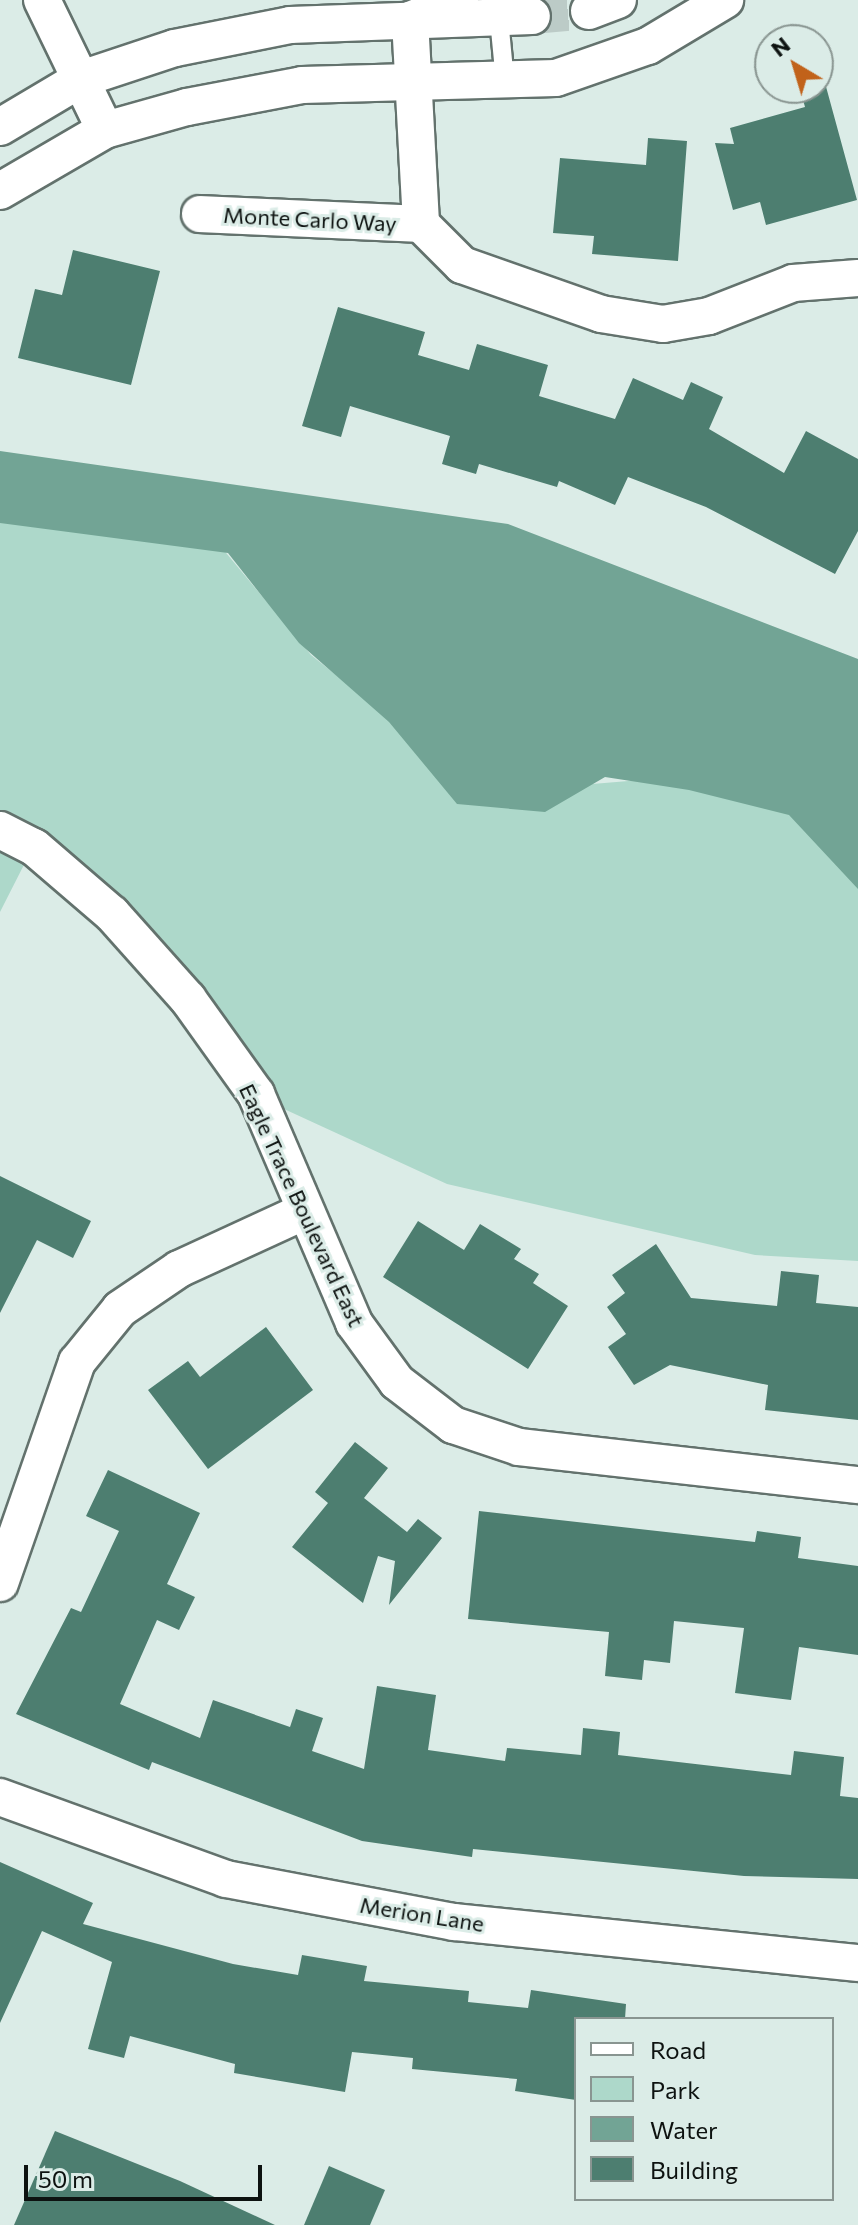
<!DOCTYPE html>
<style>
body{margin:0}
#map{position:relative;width:858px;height:2225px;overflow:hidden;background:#dbece7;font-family:Commissioner,sans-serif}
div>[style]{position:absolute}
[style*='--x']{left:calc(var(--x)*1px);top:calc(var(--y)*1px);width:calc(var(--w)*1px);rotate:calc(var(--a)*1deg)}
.green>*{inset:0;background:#add8ca}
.water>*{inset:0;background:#72a495}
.building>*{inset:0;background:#4d7e70}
.minor-tunnel>*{height:36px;margin-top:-18px;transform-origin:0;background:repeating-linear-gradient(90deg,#bccbc7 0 36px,transparent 0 54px)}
.roads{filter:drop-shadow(2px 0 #63726d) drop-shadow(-2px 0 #63726d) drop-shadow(0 2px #63726d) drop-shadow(0 -2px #63726d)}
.service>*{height:18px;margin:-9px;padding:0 9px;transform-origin:9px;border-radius:9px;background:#fff}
.minor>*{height:36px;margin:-18px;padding:0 18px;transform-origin:18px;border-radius:18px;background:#fff}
span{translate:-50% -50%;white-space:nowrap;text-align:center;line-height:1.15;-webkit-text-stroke:6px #dbece7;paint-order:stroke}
.street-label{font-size:22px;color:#0d1210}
.legend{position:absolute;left:574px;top:2017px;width:260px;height:184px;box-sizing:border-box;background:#dbece7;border:2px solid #899591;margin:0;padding:10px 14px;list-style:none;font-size:24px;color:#0d1210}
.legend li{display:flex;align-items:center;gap:16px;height:40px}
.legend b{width:40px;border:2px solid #899591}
.north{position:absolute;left:754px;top:24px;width:80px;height:80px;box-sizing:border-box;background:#dbece7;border:2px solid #899591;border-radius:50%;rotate:322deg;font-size:22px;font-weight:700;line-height:32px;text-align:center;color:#0d1210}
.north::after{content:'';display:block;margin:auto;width:28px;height:36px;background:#c1621a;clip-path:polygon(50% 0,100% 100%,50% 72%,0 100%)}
.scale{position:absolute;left:24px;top:2165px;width:238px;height:36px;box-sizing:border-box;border:4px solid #0d1210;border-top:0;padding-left:10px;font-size:24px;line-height:28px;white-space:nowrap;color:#0d1210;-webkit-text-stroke:6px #dbece7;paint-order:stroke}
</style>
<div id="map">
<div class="green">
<i style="clip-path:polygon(0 516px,222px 548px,311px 655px,401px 727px,458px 795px,835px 764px,858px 775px,858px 1261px,755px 1255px,447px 1184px,271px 1103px,33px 847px,0 912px)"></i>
</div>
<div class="water">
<i style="clip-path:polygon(0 451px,508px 524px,858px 659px,858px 889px,789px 815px,689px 790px,605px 777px,545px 812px,457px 804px,389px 722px,299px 643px,228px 553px,0 523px)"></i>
</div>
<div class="building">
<i style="clip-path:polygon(825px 83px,857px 200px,766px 225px,760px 202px,733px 210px,715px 143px,734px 144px,730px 128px,805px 107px,800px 89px)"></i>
<i style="clip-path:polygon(648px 138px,687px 141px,678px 261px,592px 254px,594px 236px,553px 233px,560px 158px,646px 165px)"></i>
<i style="clip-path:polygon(73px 250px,160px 271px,131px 385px,18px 358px,35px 289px,62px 295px)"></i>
<i style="clip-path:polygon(338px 307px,425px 332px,418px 355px,469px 370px,477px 344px,548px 365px,539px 396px,615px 419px,633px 378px,683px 400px,691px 382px,723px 397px,709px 429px,784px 473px,806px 431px,858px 459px,858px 531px,835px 574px,706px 507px,628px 477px,615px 505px,559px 481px,557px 487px,479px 464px,476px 474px,442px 464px,450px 436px,350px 406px,341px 437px,302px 426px)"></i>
<i style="clip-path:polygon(0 1176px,91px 1221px,73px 1258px,37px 1240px,0 1313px)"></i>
<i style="clip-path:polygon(418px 1221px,464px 1250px,480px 1224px,521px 1249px,514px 1259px,539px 1274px,533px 1283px,568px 1306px,528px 1369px,383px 1277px)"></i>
<i style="clip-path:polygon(656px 1244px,691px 1298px,777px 1306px,781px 1271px,819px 1275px,816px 1303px,858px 1307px,858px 1420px,765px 1410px,768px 1385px,670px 1365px,634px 1385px,608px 1347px,626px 1334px,607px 1307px,625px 1293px,612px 1275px)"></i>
<i style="clip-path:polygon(266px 1327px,313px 1390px,208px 1469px,148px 1390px,188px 1361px,200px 1377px)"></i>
<i style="clip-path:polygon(355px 1442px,388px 1468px,364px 1498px,407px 1532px,418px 1519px,442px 1538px,389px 1605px,395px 1561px,378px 1556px,363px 1603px,292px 1547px,328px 1503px,315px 1492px)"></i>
<i style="clip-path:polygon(108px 1470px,200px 1513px,167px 1584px,195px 1597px,179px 1630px,157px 1620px,120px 1704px,200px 1738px,213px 1700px,290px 1727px,296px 1709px,323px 1718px,312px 1751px,364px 1769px,377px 1686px,436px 1695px,428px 1750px,505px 1761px,507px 1748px,581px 1755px,583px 1728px,620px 1732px,618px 1755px,791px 1775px,794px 1751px,844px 1757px,840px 1796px,858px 1798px,858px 1879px,744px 1876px,473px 1849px,472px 1857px,362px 1841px,152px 1762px,149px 1770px,16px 1714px,71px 1608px,81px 1612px,119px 1531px,86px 1516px)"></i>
<i style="clip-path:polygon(479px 1511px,755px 1542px,757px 1531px,801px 1537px,798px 1558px,858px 1566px,858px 1655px,799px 1647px,791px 1700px,735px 1693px,744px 1628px,674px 1621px,670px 1663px,644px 1660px,642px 1680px,605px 1676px,609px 1632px,468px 1619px)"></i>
<i style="clip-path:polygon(0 1862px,93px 1903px,83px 1924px,233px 1964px,298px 1975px,302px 1955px,367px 1966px,364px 1981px,469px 1991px,468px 2002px,528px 2008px,531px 1990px,626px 2004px,625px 2019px,576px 2019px,576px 2100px,515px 2091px,517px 2079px,412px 2069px,413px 2058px,352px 2052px,345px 2092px,234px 2073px,235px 2064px,130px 2036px,124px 2058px,88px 2049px,112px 1962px,42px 1931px,0 2023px)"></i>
<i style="clip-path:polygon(55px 2131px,180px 2181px,275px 2225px,14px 2225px)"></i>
<i style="clip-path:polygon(329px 2166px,385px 2190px,370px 2225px,304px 2225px)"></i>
</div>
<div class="minor-tunnel">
<i style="--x:532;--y:16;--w:57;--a:-5"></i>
</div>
<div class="roads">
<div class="service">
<i style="--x:499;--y:19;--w:62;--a:84.5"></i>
</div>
<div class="minor">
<i style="--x:42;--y:0;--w:144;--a:64.1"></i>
<i style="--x:460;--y:0;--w:54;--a:158.2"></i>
<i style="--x:410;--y:20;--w:204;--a:86.9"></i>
<i style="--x:421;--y:224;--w:58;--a:45"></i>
<i style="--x:462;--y:265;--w:147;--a:19.4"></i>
<i style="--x:601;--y:314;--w:63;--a:9.2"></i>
<i style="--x:663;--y:324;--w:47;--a:-9.9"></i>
<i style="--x:709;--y:316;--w:90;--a:-21.4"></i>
<i style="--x:793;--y:283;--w:65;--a:-4.4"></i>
<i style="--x:589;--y:11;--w:31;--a:-21"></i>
<i style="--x:0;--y:127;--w:94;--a:-30.7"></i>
<i style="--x:81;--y:79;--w:99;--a:-18.3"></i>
<i style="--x:175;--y:48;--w:117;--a:-11.3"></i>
<i style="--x:290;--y:25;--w:242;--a:-2.1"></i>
<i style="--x:0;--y:191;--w:121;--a:-30.2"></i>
<i style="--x:105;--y:130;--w:85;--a:-15.7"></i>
<i style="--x:187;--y:107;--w:117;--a:-10.8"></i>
<i style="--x:302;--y:85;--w:254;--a:-1.6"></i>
<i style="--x:556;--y:78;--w:97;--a:-19.2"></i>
<i style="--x:648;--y:46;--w:90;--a:-30.9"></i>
<i style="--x:200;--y:214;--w:221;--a:2.6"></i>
<i style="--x:0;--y:830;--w:38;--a:27"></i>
<i style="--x:34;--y:847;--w:103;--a:40.7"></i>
<i style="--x:112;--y:914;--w:114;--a:48.2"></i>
<i style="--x:188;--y:999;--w:117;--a:54.4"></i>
<i style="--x:256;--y:1094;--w:249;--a:66.8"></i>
<i style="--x:354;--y:1323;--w:73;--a:53.9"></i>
<i style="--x:397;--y:1382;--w:71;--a:37.5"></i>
<i style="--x:453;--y:1425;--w:70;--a:18.4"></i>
<i style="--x:519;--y:1447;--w:341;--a:6.4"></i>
<i style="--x:0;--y:1583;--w:234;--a:-70.8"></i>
<i style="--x:77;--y:1362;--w:68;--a:-50.9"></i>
<i style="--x:120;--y:1309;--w:71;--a:-34.1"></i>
<i style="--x:179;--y:1269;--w:136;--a:-24.7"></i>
<i style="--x:0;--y:1797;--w:240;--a:19.9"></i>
<i style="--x:226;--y:1879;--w:232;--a:10.7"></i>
<i style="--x:454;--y:1922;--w:406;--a:5.8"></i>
</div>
</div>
<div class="street-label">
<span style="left:310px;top:219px;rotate:3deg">Monte Carlo Way</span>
<span style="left:302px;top:1205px;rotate:65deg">Eagle Trace Boulevard East</span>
<span style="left:422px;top:1914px;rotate:9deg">Merion Lane</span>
</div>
<ul class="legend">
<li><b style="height:10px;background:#fff"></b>Road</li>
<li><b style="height:22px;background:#add8ca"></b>Park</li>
<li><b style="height:22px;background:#72a495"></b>Water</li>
<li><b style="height:22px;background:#4d7e70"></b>Building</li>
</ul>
<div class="north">N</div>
<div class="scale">50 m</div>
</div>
